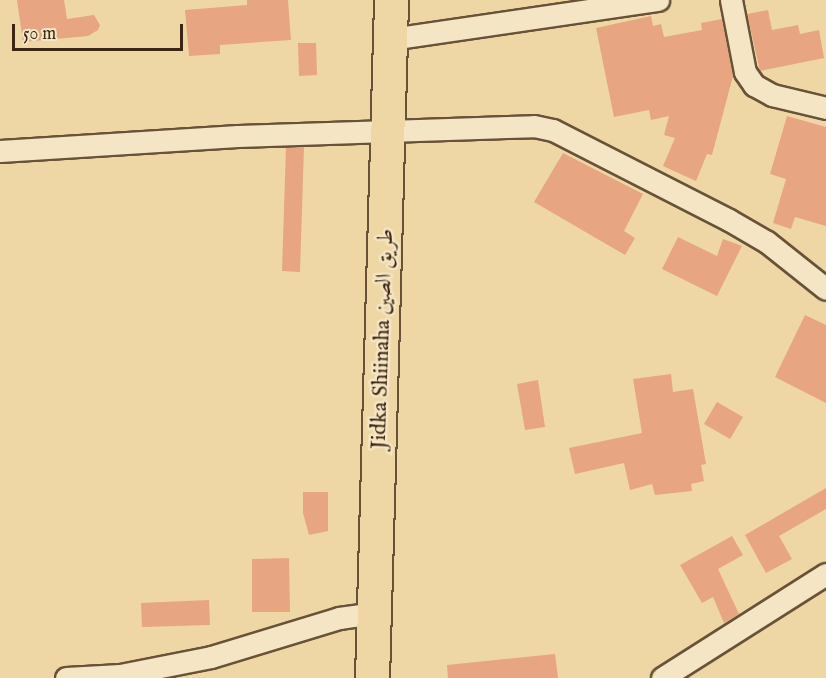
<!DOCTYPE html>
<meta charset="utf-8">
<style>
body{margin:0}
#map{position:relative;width:826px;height:678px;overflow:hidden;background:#eed7a5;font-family:"IM FELL English",Amiri,serif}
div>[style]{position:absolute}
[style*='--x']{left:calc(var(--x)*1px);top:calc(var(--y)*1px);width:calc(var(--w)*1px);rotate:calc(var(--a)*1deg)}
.building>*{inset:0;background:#e7a581}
.roads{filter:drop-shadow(2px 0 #685238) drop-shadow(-2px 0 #685238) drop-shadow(0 2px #685238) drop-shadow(0 -2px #685238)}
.street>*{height:21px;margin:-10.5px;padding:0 10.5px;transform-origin:10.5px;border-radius:10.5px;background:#f4e5c4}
.primary>*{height:33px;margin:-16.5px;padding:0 16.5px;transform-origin:16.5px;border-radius:16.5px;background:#eed7a5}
span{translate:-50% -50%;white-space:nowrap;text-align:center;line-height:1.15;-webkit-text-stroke:5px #f4e5c4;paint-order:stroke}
.street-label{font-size:22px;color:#3c2514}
.scale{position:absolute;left:12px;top:24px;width:171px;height:27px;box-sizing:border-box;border:3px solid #3c2514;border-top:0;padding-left:8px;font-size:18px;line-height:21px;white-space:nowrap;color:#3c2514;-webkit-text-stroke:4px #f4e5c4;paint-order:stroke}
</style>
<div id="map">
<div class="building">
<i style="clip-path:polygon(17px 0,64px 0,67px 19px,94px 15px,100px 25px,98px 30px,88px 36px,23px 42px)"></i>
<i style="clip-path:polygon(247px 0,288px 0,291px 40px,220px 45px,220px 54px,189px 56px,185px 10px,247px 5px)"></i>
<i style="clip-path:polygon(768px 10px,772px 30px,798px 25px,800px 34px,819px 30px,824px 58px,760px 71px,747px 14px)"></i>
<i style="clip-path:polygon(651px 16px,653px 26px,661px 24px,664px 37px,702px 30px,701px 23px,722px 19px,733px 76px,712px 155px,707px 154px,696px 181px,663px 166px,675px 138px,664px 135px,669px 116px,651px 120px,649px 110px,614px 117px,596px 28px)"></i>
<i style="clip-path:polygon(298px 43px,316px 43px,317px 75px,299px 76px)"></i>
<i style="clip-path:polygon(787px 116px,826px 127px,826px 226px,795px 217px,791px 229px,773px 223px,786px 179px,770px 174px)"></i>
<i style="clip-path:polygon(286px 147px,304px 147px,300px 272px,282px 271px)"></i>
<i style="clip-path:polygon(563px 153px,643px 194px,624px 231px,635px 238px,625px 255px,534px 202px)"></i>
<i style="clip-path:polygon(678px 237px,717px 256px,723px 239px,742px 246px,717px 296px,662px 269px)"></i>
<i style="clip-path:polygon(805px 315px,826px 325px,826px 403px,775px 377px)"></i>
<i style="clip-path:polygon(671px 374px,673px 392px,693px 389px,706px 464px,701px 465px,704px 481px,691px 484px,692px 491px,655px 495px,652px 484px,630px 490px,624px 463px,575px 474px,569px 448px,642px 433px,633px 379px)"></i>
<i style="clip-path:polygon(538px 380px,545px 427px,525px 430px,517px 384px)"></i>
<i style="clip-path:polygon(717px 402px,743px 417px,730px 439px,704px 424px)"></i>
<i style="clip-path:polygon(826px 488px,826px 509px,779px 536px,792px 559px,766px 573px,745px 535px)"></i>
<i style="clip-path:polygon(303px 492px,328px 492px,328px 531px,309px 535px,303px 513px)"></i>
<i style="clip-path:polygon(732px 536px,743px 555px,718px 569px,739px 614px,724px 623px,713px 597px,702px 603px,680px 565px)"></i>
<i style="clip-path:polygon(289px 558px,290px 612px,252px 612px,252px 559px)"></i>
<i style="clip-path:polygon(209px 600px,210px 625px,142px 627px,141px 603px)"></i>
<i style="clip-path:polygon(555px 654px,558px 678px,448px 678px,447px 665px)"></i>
</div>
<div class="roads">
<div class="street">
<i style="--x:731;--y:0;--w:73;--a:79"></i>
<i style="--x:745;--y:72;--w:16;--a:55"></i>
<i style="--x:754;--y:85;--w:21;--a:29"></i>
<i style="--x:772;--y:95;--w:56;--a:13.5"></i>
<i style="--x:390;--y:39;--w:271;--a:-8.3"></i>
<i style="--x:0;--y:151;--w:238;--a:-3.6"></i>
<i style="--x:238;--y:136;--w:296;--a:-1.9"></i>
<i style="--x:534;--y:126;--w:19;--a:12"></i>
<i style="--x:553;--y:130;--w:198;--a:27.1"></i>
<i style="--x:729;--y:220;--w:44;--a:30.1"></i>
<i style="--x:767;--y:242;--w:75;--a:38.5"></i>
<i style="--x:66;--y:678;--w:54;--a:-3.2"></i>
<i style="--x:120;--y:675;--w:93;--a:-11.2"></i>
<i style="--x:211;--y:657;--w:134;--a:-16.9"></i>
<i style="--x:339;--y:618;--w:35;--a:-8"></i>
<i style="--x:662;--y:678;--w:194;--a:-32.4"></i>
</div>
<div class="primary">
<i style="--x:372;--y:678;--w:678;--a:-88.39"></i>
</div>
</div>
<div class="street-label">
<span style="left:383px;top:339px;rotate:-88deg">Jidka Shiinaha طريق الصين</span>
</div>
<div class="scale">50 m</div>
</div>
